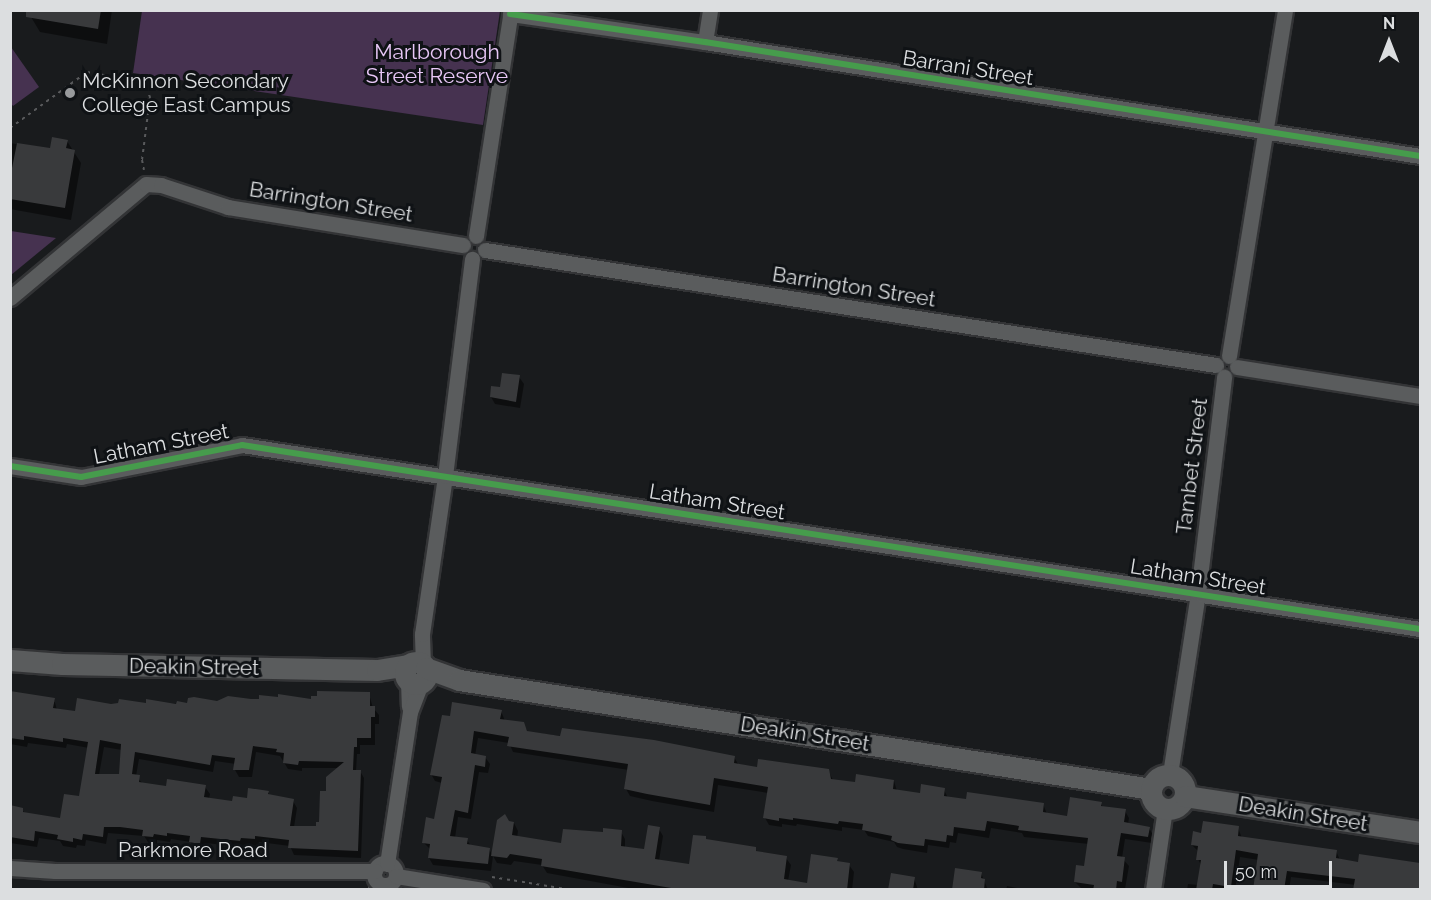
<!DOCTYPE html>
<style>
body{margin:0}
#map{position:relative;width:1431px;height:900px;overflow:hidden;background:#191b1d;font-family:Raleway,sans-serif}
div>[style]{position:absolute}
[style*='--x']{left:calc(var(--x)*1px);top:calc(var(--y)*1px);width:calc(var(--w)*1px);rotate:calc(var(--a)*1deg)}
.green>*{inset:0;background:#463250}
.shadow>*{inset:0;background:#0007}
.building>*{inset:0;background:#393a3c}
.path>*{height:2px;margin-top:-1px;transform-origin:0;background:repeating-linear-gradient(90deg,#595a5c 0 3px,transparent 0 7.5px)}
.roads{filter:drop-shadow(2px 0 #333436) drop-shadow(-2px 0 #333436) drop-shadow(0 2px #333436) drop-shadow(0 -2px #333436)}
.street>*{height:15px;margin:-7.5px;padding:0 7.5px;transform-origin:7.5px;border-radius:7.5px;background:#5a5c5d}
.street>.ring{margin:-7.5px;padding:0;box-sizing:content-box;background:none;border:15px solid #5a5c5d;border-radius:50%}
.secondary>*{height:21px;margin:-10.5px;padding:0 10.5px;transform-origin:10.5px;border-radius:10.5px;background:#5a5c5d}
.secondary>.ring{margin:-10.5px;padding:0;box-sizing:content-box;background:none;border:21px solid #5a5c5d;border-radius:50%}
.cycleway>*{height:6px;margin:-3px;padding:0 3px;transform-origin:3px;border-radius:3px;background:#469c4c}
.dots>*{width:16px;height:16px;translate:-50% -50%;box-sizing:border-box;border:3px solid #0f1215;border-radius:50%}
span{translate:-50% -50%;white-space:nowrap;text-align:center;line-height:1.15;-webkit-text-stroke:6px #0f1215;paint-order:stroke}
.park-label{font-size:21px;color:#e8c7f7}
.street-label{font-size:21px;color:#dcdee0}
.poi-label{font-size:21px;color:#dcdee0}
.left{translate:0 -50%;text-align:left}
.frame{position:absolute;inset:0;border:12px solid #dcdee0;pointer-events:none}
.north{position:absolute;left:1359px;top:12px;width:60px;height:60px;-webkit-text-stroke:4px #0f1215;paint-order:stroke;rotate:0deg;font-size:16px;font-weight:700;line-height:24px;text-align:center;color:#dcdee0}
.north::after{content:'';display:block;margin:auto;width:21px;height:27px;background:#dcdee0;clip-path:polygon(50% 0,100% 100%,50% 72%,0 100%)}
.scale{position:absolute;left:1224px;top:861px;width:108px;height:27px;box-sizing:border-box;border:3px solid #dcdee0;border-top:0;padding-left:8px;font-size:18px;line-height:21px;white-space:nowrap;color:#dcdee0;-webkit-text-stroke:4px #0f1215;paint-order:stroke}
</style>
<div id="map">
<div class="green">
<i style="clip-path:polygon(142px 11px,500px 11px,483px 125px,133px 73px)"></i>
<i style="clip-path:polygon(11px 47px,39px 87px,13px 106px,10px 102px)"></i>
<i style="clip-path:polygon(11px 231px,56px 238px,11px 275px)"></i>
</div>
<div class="shadow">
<i style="clip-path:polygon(32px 10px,112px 10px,107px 44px,40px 32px,31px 17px)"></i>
<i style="clip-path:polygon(67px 141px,81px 163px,71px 220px,10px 209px,10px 143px,52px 150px)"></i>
<i style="clip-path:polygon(519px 377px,524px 384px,520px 408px,495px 404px,491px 397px)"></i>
<i style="clip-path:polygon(evenodd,10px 692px,54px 699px,57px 710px,76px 712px,111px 705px,312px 701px,369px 694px,373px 708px,379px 715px,379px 724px,375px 724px,375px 745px,360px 745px,360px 754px,357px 754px,356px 771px,360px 771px,364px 778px,361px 858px,294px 855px,290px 846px,259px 842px,258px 846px,245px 845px,244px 847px,205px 843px,204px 850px,195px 849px,191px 842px,171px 839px,170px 842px,157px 840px,157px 844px,148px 842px,144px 836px,108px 833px,106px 844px,86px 840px,85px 846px,77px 845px,76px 848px,63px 846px,60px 841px,39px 838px,37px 847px,10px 843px,10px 806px,22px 809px,25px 814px,61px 820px,80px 798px,89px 748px,67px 744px,66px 748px,28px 743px,27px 747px,10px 744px,10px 692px,104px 747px,122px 750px,121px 775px,99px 775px,104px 747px,10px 692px,256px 752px,280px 756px,288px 769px,302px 771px,302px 768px,339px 768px,328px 792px,318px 828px,294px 827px,297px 808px,293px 801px,270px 796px,268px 792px,234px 803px,209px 799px,210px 794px,205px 787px,167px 787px,143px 784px,136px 776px,139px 759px,213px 772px,215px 761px,236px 764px,235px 770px,239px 777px,252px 777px,256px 752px)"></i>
<i style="clip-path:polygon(501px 711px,505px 721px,523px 724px,528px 732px,734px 757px,738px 764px,758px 769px,828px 770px,833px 780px,856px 784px,894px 781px,897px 791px,921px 794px,944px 790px,948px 798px,1043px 804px,1047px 814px,1068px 817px,1101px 804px,1103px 807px,1125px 811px,1129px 818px,1128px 824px,1149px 828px,1153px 835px,1152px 843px,1125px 839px,1122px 858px,1129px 866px,1125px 889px,1083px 890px,1075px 882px,1085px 868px,1089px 844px,1024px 837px,1022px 833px,991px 828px,989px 838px,958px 833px,956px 843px,950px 842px,949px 848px,928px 845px,927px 853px,903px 849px,897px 847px,894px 842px,868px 836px,864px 830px,842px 827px,842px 831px,797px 824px,796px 826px,782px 824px,782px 827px,769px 825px,765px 818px,768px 793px,718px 785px,714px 812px,652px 801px,630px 796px,626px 789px,629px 770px,513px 752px,509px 743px,478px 738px,475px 756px,485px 757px,490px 764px,488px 773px,479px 772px,471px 819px,458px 817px,455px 838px,467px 840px,471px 846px,489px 849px,493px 856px,508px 822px,514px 823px,518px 831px,517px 838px,562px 844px,621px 832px,625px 839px,625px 848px,645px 850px,659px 829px,663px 836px,659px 861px,690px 866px,707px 841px,755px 849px,758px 853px,786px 858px,791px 865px,788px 881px,808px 884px,849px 865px,854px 872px,852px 890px,639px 890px,547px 873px,542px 865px,514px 861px,511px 865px,497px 863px,493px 856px,491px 871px,433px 865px,429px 858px,431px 850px,423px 842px,436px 820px,442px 783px,435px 781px,431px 774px,443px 717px)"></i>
<i style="clip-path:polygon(1238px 828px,1242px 838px,1336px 851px,1340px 860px,1359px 864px,1360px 856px,1420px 865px,1420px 890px,1355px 890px,1356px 885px,1291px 877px,1289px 890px,1255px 890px,1259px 860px,1240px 857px,1235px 890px,1187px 890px,1188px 884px,1198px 885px,1201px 865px,1198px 859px,1199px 852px,1192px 845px,1202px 834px)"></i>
<i style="clip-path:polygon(981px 873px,988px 890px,953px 890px)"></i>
<i style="clip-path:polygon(914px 878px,918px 890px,888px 890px)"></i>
<i style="clip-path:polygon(1007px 886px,1017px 888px,1018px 890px,1006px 890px)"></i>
</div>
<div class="building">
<i style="clip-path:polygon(26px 10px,101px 10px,98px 29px,26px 17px)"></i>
<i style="clip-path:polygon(52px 137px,68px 140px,66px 148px,75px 150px,65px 208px,10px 199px,10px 178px,17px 143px,50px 148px)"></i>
<i style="clip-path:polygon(502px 373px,520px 375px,516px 402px,490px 397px,491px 386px,500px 387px)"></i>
<i style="clip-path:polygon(evenodd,10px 691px,55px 698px,53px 708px,75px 711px,77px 698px,111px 704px,118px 703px,119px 699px,146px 703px,146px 699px,176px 704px,177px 701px,187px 703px,188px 698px,194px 697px,217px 701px,228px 696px,251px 699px,259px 699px,259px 695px,278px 697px,278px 694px,311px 699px,311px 696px,317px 696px,317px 691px,370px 692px,370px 706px,375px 706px,375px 717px,371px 717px,371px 738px,357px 738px,357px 747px,354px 747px,353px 770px,361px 770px,358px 851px,288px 848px,289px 840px,255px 836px,255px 839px,241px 838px,240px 841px,201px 837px,200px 844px,189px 842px,190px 836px,167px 833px,167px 836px,154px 834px,153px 837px,142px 836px,143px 830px,120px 827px,104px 827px,103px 837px,83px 834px,82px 840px,73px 838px,73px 842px,57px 839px,58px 835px,35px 831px,34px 841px,10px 837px,10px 805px,23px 808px,23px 812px,60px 818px,64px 794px,79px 796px,88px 742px,63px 738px,63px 742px,24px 736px,24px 740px,10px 738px,10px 691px,100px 740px,121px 744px,119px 774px,95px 774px,100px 740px,10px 691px,253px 746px,277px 749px,276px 752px,284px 753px,283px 763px,298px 765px,299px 761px,344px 762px,326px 777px,326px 791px,320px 791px,319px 822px,316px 822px,316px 826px,290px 826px,294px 799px,268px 794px,269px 791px,248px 788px,247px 798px,233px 796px,232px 801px,204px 797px,206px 785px,167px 779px,166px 786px,139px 782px,140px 775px,132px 774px,135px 752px,210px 765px,212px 755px,235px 758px,233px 770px,249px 770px,253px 746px)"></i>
<i style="clip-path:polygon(452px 702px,502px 710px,500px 719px,524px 722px,527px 731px,560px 736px,562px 728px,654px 740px,735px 756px,734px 763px,757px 767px,758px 759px,829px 769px,831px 779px,855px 782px,856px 774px,894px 780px,893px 789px,920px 793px,921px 784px,945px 788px,944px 796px,966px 799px,967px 792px,1044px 803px,1043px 812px,1067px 816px,1070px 797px,1102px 802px,1101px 806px,1126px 809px,1124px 822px,1150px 827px,1148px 837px,1121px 833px,1117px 856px,1125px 857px,1122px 882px,1117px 881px,1116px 890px,1093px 890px,1094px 885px,1074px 882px,1076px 865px,1084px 866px,1088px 838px,1018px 830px,1019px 826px,987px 821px,985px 831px,954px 827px,953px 836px,947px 835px,946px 842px,925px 839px,924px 846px,898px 843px,891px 840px,892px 836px,862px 830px,863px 824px,839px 821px,838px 824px,793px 818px,793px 820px,779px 818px,779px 821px,763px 818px,768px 787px,714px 778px,710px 805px,647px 794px,624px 789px,628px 764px,507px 746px,509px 737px,474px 731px,471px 753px,486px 756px,485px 767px,475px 765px,468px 813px,455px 810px,450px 836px,468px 838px,467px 844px,490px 848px,488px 864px,428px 858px,430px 844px,422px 843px,426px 817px,434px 819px,442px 777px,430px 775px,442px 715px,450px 716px)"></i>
<i style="clip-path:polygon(505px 814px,509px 821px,514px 822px,512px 835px,561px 843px,563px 829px,603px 832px,603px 828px,622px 830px,621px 846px,644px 849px,648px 825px,660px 827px,655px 859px,689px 864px,693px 835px,706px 836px,706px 839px,756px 847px,756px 851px,787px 856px,784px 879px,807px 883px,811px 854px,838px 858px,837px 861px,850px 863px,847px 890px,683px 890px,541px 866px,542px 859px,510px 854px,507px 858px,491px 856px,497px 820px)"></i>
<i style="clip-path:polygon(1203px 821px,1239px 826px,1238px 836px,1337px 850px,1336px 858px,1358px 862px,1359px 854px,1420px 863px,1420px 890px,1353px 890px,1355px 879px,1287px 871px,1284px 890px,1253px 890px,1258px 854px,1236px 850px,1231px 887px,1213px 884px,1212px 890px,1196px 890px,1201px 860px,1196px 860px,1198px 846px,1191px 845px,1193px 831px,1201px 833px)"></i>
<i style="clip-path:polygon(955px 868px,982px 872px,981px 878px,985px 879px,984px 890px,952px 890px)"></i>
<i style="clip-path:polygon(891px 873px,915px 877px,913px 890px,888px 890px)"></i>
</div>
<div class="path">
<i style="--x:142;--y:83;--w:9;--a:-84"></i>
<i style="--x:10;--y:128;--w:95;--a:-36"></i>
<i style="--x:87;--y:72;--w:51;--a:10.2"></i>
<i style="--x:137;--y:81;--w:11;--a:38"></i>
<i style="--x:146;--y:88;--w:10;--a:66"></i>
<i style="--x:150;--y:97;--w:64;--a:97.2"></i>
<i style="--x:142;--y:160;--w:10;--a:79"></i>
<i style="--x:492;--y:877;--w:81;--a:9.2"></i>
<i style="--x:368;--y:887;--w:12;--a:14"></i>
</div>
<div class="roads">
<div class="street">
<i style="--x:510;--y:14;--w:197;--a:8.2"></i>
<i style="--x:705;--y:42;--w:724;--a:9.06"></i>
<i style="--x:705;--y:42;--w:32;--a:-81"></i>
<i style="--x:476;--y:236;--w:229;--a:-81.2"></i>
<i style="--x:485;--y:250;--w:740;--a:8.94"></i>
<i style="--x:10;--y:298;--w:177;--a:-40"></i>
<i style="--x:146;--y:184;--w:15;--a:4"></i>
<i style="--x:161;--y:185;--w:71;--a:18.2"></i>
<i style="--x:228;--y:207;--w:238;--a:9.2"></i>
<i style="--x:1229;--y:356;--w:351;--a:-80.8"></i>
<i style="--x:1237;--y:367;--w:185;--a:9"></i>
<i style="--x:10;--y:466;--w:72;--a:8.8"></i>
<i style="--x:81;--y:477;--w:164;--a:-11.2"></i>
<i style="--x:242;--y:445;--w:1192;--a:8.88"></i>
<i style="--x:423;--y:665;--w:31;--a:-92"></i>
<i style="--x:422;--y:634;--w:160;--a:-81.7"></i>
<i style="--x:445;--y:476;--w:219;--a:-82.9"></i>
<i style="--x:408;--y:681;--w:25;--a:88"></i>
<i style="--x:1170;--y:774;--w:183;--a:-81.2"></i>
<i style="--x:1198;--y:593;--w:218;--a:-83.1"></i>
<i class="ring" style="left:374px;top:863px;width:7px;height:7px"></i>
<i style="--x:387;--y:864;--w:154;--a:-81.4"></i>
<i style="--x:410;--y:712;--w:31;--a:-69"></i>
<i style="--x:10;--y:868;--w:45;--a:3.8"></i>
<i style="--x:55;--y:871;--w:320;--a:0"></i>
<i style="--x:396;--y:876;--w:88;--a:9.1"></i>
<i style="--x:1153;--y:890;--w:82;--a:-81.6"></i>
</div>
<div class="secondary">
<i style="--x:10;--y:660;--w:52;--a:4.4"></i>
<i style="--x:62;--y:664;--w:315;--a:1.1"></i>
<i style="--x:377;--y:670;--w:31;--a:-9"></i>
<i class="ring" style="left:405px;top:662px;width:1px;height:1px"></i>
<i style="--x:426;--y:668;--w:35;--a:20"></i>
<i style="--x:459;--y:680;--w:701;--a:8.95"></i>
<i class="ring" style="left:1151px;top:775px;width:13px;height:13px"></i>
<i style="--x:1185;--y:796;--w:238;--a:8.7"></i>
</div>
</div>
<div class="cycleway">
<i style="--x:510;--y:14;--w:197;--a:8.2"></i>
<i style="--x:705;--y:42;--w:724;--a:9.06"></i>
<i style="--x:10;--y:466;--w:72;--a:8.8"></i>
<i style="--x:81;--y:477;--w:164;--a:-11.2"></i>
<i style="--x:242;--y:445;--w:1192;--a:8.88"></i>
</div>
<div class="dots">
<i style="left:70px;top:93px;background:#989a9c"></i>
</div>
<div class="park-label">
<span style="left:437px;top:64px">Marlborough<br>Street Reserve</span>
</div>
<div class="street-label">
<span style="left:968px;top:68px;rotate:9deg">Barrani Street</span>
<span style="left:331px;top:202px;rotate:9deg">Barrington Street</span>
<span style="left:854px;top:287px;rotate:9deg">Barrington Street</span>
<span style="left:161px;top:444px;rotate:-11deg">Latham Street</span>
<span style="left:1192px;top:466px;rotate:-83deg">Tambet Street</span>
<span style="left:717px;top:502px;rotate:9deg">Latham Street</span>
<span style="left:1198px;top:577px;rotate:9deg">Latham Street</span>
<span style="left:194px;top:667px;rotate:1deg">Deakin Street</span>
<span style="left:805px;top:734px;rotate:9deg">Deakin Street</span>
<span style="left:1303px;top:814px;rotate:9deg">Deakin Street</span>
<span style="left:193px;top:850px">Parkmore Road</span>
</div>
<div class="poi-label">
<span class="left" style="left:82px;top:93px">McKinnon Secondary<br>College East Campus</span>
</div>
<div class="frame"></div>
<div class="north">N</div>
<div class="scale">50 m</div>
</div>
